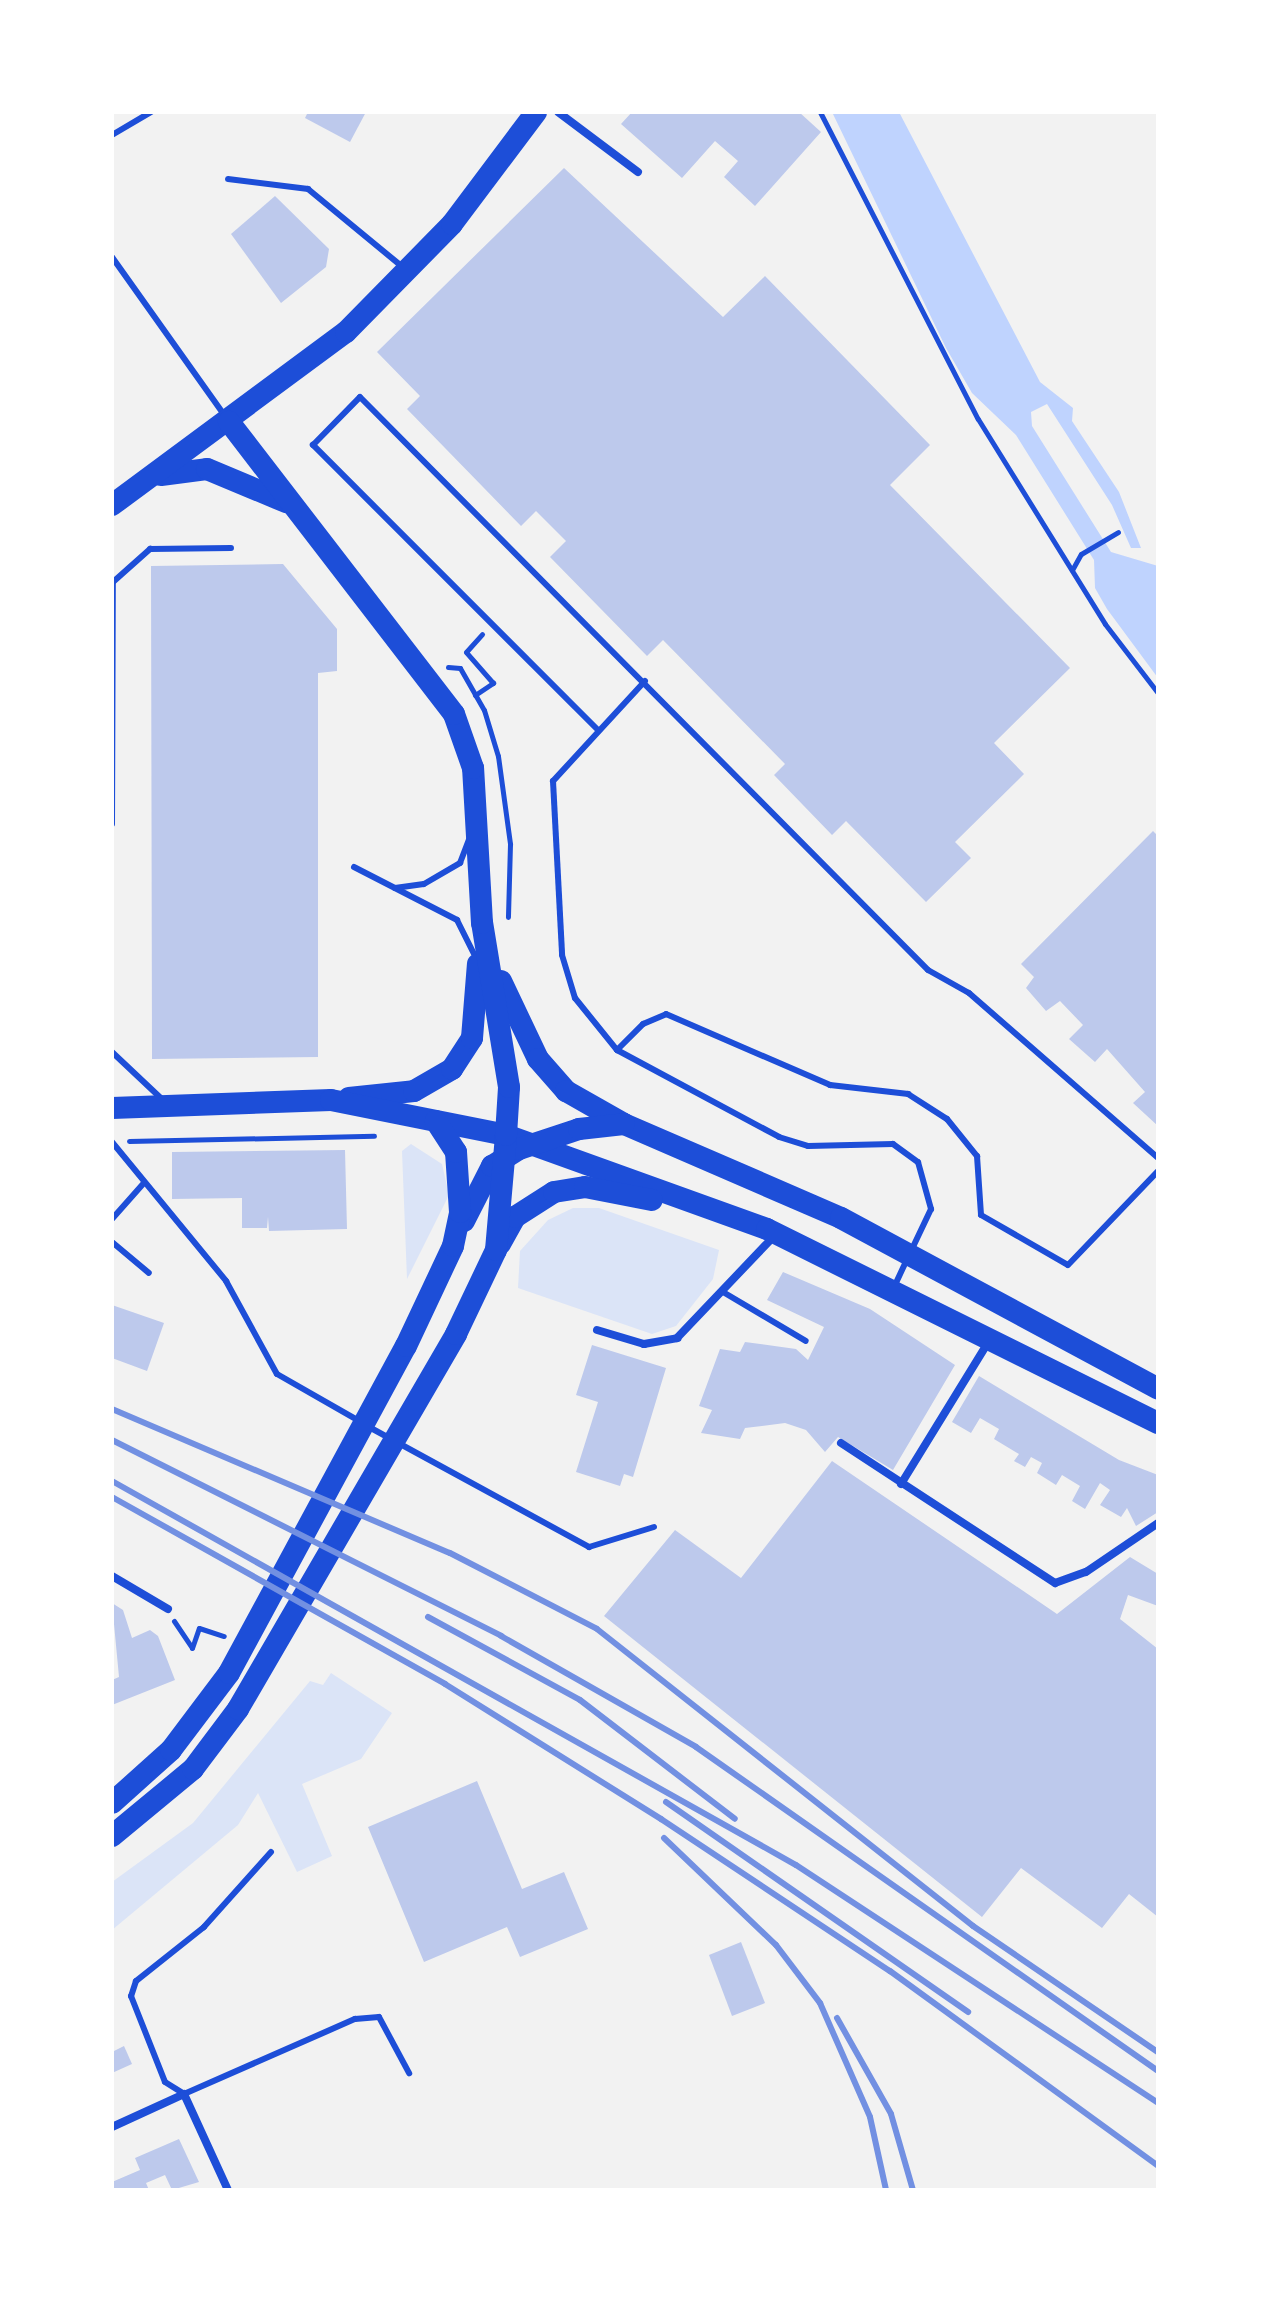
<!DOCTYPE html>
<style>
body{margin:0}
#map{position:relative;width:1270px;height:2302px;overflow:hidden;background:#f2f2f2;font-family:Literata,serif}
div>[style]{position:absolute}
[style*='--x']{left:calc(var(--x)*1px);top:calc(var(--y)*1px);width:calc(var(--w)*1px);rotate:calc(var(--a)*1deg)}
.green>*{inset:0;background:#dbe4f7}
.water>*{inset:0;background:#bfd3fe}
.building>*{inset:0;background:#bdc9ec}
.path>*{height:5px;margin:-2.5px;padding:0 2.5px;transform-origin:2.5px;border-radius:2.5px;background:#1d4ed8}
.service>*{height:6px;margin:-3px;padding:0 3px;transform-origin:3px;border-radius:3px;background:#1d4ed8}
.minor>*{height:8px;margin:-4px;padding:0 4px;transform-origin:4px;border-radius:4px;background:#1d4ed8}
.trunk>*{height:22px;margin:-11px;padding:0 11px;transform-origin:11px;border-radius:11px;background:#1d4ed8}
.rail>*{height:6px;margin:-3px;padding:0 3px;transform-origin:3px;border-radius:3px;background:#7290e2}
span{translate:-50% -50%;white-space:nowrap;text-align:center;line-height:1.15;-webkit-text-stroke:8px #fff;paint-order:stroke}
.frame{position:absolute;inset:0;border:114px solid #fff;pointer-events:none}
</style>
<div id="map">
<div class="green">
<i style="clip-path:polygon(411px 1144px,442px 1164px,449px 1195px,407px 1279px,402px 1151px)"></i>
<i style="clip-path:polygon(573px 1208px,599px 1208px,719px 1250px,713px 1279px,676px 1326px,652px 1334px,518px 1288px,520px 1251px,548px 1220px)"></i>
<i style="clip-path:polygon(331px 1673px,392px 1713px,361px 1759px,302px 1784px,332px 1856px,297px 1872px,258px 1793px,238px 1825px,112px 1930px,112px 1882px,193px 1823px,310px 1681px,323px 1685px)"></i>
</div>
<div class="water">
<i style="clip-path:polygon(832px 112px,899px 112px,1040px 382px,1073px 408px,1072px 421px,1119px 492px,1141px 548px,1131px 548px,1112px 505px,1047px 404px,1031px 412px,1032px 426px,1111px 552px,1158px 566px,1158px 678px,1107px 609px,1095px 588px,1094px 560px,1016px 435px,972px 393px,946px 348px)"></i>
</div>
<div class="building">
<i style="clip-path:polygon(308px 112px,366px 112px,350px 142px,305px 118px)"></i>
<i style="clip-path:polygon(632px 112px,799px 112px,821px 132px,755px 206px,724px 177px,738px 161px,715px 141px,682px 178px,621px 124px)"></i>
<i style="clip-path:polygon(564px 168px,723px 317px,765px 276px,930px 445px,890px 485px,1070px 668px,994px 743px,1024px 774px,955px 842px,971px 858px,926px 902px,846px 821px,832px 835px,774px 775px,785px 764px,663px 640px,647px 656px,550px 557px,566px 541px,536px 511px,521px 526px,407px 409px,420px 396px,377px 352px)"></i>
<i style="clip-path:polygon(275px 196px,329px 249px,326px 267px,281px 303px,231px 234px)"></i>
<i style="clip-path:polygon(283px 564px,337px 629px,337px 671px,318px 673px,318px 1057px,152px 1059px,151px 566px)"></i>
<i style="clip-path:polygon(1153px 831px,1158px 836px,1158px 1126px,1133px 1103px,1145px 1092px,1107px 1049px,1095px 1062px,1069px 1039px,1083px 1025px,1060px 1001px,1046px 1011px,1026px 988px,1034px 977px,1021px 964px)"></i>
<i style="clip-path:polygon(345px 1150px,347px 1229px,269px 1231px,268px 1217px,267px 1228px,242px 1228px,242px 1198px,172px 1199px,172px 1152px)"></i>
<i style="clip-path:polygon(783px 1272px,870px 1309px,955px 1365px,893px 1470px,838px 1437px,825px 1452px,806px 1430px,785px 1423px,745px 1428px,740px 1439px,701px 1433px,712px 1410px,699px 1406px,720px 1349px,740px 1352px,745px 1342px,796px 1349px,808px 1360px,824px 1327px,767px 1300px)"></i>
<i style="clip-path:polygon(112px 1305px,164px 1323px,147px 1371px,112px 1358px)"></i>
<i style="clip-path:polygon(592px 1345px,666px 1368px,633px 1477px,624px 1474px,620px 1486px,576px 1472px,598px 1402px,576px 1395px)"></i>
<i style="clip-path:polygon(979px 1376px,1119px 1460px,1158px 1475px,1158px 1512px,1136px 1526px,1127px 1508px,1121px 1517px,1100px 1505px,1110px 1490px,1100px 1483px,1085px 1509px,1072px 1501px,1080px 1486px,1062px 1475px,1056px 1485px,1037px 1473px,1042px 1463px,1031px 1457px,1025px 1467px,1014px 1461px,1019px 1454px,994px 1439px,999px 1429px,980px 1418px,971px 1433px,952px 1422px)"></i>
<i style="clip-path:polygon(832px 1461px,1057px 1614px,1130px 1557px,1158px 1574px,1158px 1606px,1128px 1595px,1120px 1619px,1158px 1649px,1158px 1917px,1129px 1894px,1102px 1928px,1021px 1868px,982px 1917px,604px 1616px,675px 1530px,741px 1578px)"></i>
<i style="clip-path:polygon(112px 1603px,123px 1610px,132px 1638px,150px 1630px,158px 1636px,175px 1680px,112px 1705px,112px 1680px,119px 1677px)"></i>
<i style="clip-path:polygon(477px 1781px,522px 1889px,564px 1872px,588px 1929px,520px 1957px,507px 1927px,424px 1962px,368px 1827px)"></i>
<i style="clip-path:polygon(741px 1942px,765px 2003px,732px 2016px,709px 1955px)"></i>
<i style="clip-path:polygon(124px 2046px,132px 2064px,112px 2073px,112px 2052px)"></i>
<i style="clip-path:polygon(179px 2139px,199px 2182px,172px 2190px,165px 2175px,146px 2183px,149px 2190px,112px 2190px,112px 2182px,140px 2170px,135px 2158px)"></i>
</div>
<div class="path">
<i style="--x:820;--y:112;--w:345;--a:62.8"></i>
<i style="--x:978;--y:419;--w:241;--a:58.2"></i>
<i style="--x:1105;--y:624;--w:87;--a:52.5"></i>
<i style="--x:1072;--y:570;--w:18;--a:-61"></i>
<i style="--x:1081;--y:554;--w:43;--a:-30.7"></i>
<i style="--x:448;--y:667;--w:12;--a:5"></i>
<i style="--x:460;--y:668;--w:48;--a:60.3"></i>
<i style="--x:484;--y:710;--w:48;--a:73.1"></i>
<i style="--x:498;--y:756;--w:89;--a:82.2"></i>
<i style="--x:510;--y:844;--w:73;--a:91.6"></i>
<i style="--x:475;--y:695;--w:22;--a:-34"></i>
<i style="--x:493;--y:683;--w:41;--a:-131.1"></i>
<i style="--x:466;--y:652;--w:24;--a:-48"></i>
<i style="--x:129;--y:1141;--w:245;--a:-1.2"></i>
<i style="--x:174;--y:1621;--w:32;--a:56"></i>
<i style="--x:192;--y:1648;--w:21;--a:-71"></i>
<i style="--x:199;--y:1628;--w:26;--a:18"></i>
</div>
<div class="service">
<i style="--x:112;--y:135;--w:45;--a:-30.5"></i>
<i style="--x:228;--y:179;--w:81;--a:7.1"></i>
<i style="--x:308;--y:189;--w:124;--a:39.5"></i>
<i style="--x:112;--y:257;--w:195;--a:54.6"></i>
<i style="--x:645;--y:681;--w:136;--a:132.6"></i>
<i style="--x:553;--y:781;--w:174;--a:87"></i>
<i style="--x:562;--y:955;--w:45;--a:73.2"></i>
<i style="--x:575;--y:998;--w:67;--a:51.1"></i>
<i style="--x:617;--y:1050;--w:184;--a:28.2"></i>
<i style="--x:779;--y:1137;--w:30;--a:17"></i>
<i style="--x:808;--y:1146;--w:85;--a:-1.3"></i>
<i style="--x:893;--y:1144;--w:31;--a:36"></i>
<i style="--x:918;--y:1162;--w:49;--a:74.5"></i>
<i style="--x:931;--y:1209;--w:44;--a:115.4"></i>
<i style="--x:597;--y:729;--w:402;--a:-135"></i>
<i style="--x:313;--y:445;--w:67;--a:-45.6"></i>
<i style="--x:360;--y:397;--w:807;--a:45.25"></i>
<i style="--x:928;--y:970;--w:47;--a:29.3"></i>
<i style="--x:969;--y:993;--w:251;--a:41.1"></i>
<i style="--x:112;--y:824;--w:242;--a:-89.8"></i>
<i style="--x:113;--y:582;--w:50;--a:-41.7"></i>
<i style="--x:150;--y:549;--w:81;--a:-0.7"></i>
<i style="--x:354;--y:867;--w:116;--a:27.2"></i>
<i style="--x:457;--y:920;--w:45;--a:63.4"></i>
<i style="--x:395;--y:888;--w:29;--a:-8"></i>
<i style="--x:424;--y:884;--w:42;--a:-30.3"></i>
<i style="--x:460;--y:863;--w:25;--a:-69"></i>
<i style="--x:617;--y:1050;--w:37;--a:-45"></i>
<i style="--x:643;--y:1024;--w:25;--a:-23"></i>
<i style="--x:666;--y:1014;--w:179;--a:23.4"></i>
<i style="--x:830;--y:1085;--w:79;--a:6.6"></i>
<i style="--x:908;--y:1094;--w:46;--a:32.7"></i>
<i style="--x:947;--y:1119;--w:48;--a:51"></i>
<i style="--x:977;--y:1156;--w:59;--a:86.1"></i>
<i style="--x:981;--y:1215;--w:100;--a:29.9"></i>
<i style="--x:1068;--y:1265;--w:130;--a:-46.2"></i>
<i style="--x:112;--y:1052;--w:71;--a:43.3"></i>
<i style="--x:112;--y:1142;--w:180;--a:50.6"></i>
<i style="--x:226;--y:1281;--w:106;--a:61.3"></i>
<i style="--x:277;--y:1374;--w:95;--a:29.8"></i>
<i style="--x:112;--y:1219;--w:48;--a:-48.4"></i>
<i style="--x:112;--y:1242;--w:48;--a:40"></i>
<i style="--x:895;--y:1285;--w:29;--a:-65"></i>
<i style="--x:723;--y:1292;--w:96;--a:30.6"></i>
<i style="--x:369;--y:1427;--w:251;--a:28.6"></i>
<i style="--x:589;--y:1547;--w:68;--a:-17.1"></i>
<i style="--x:271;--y:1852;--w:101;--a:131.8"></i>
<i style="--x:204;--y:1927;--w:87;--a:141.5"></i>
<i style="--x:136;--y:1981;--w:16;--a:108"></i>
<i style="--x:131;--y:1996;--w:92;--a:68.4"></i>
<i style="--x:165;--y:2082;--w:22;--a:32"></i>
<i style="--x:184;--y:2094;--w:187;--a:-23.7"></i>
<i style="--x:355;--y:2019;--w:24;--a:-5"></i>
<i style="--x:379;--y:2017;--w:64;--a:61.8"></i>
</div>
<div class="minor">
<i style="--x:558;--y:112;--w:100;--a:36.9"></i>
<i style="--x:597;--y:1330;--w:49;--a:16.6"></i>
<i style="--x:644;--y:1344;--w:34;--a:-10"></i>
<i style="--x:677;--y:1338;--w:144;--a:-46.4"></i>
<i style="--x:841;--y:1443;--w:256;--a:33.2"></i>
<i style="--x:1055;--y:1583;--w:33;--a:-20"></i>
<i style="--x:1086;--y:1572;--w:87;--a:-34.2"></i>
<i style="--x:901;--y:1484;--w:168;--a:-58.4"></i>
<i style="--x:112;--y:1576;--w:65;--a:30.5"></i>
<i style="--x:112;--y:2127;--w:79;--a:-24.6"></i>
<i style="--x:184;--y:2094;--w:106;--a:65.4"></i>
</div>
<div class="trunk">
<i style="--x:161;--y:475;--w:46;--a:-7.4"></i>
<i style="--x:207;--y:469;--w:86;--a:22.7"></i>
<i style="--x:112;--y:505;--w:291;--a:-36.5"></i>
<i style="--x:346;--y:332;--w:151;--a:-45.5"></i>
<i style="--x:452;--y:224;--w:140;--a:-53.1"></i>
<i style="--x:501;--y:981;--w:86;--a:64.6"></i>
<i style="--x:538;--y:1059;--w:43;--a:48.8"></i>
<i style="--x:566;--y:1091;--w:67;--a:29.6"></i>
<i style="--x:624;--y:1124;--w:236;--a:23.4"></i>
<i style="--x:841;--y:1218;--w:360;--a:28.3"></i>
<i style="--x:349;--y:1098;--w:65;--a:-6.1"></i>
<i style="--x:414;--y:1091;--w:44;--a:-30.1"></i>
<i style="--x:452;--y:1069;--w:37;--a:-57"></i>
<i style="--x:472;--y:1038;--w:74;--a:-85.4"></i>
<i style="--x:112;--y:1108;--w:219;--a:-2.1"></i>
<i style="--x:331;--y:1100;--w:178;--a:11.3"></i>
<i style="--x:506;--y:1135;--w:277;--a:19.8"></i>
<i style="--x:767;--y:1229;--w:436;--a:26.4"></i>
<i style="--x:464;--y:1221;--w:62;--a:-63"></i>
<i style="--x:492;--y:1166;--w:32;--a:-32"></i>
<i style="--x:519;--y:1149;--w:63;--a:-18.4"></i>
<i style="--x:579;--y:1129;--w:45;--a:-6.3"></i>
<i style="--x:500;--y:1244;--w:31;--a:-61"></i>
<i style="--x:515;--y:1217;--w:46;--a:-32.7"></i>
<i style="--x:554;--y:1192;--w:31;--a:-9"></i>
<i style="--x:585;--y:1187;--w:68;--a:11"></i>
<i style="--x:112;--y:1803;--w:79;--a:-41.9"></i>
<i style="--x:171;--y:1750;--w:96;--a:-53"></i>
<i style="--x:229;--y:1673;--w:372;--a:-61.6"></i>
<i style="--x:406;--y:1346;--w:110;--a:-64.8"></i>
<i style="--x:453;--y:1246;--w:35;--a:-78"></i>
<i style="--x:460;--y:1212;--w:60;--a:-93.8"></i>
<i style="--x:456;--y:1152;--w:37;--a:-123"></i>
<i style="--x:112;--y:1836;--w:105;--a:-39.6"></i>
<i style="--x:193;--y:1769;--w:75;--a:-53.1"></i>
<i style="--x:238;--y:1709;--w:434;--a:-59.8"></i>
<i style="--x:456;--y:1334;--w:93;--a:-64.5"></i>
<i style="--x:496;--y:1250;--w:115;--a:-85"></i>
<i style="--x:506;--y:1135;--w:48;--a:-86.4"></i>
<i style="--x:509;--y:1087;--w:166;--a:-99.3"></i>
<i style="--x:482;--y:923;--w:155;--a:-93.3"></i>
<i style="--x:473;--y:768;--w:57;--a:-109.4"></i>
<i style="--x:454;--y:714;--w:369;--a:-127.6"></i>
</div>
<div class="rail">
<i style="--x:112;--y:1409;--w:367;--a:23.1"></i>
<i style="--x:450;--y:1553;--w:165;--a:27.3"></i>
<i style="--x:597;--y:1629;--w:479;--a:38.3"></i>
<i style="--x:973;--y:1926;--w:224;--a:34.3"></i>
<i style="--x:112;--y:1440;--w:436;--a:26.7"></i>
<i style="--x:501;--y:1636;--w:224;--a:29.6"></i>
<i style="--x:696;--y:1747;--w:564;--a:35.04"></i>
<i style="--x:112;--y:1481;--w:784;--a:29.31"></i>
<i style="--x:796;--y:1865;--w:433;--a:33.3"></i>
<i style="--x:112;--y:1497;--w:382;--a:29.3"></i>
<i style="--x:445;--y:1684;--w:255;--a:32"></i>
<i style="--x:661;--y:1819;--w:275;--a:33.6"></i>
<i style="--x:890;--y:1971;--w:331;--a:36"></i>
<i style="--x:428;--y:1617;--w:173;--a:28.6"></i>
<i style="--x:580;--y:1700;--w:195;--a:37.5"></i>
<i style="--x:666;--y:1802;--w:368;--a:34.8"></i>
<i style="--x:664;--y:1838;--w:155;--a:43.7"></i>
<i style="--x:776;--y:1945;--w:73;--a:52.8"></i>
<i style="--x:820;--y:2003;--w:124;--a:66.3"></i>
<i style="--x:870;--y:2117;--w:75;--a:77.6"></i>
<i style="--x:837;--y:2018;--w:110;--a:60.6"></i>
<i style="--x:891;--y:2114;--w:79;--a:73.9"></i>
</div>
<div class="frame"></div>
</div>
